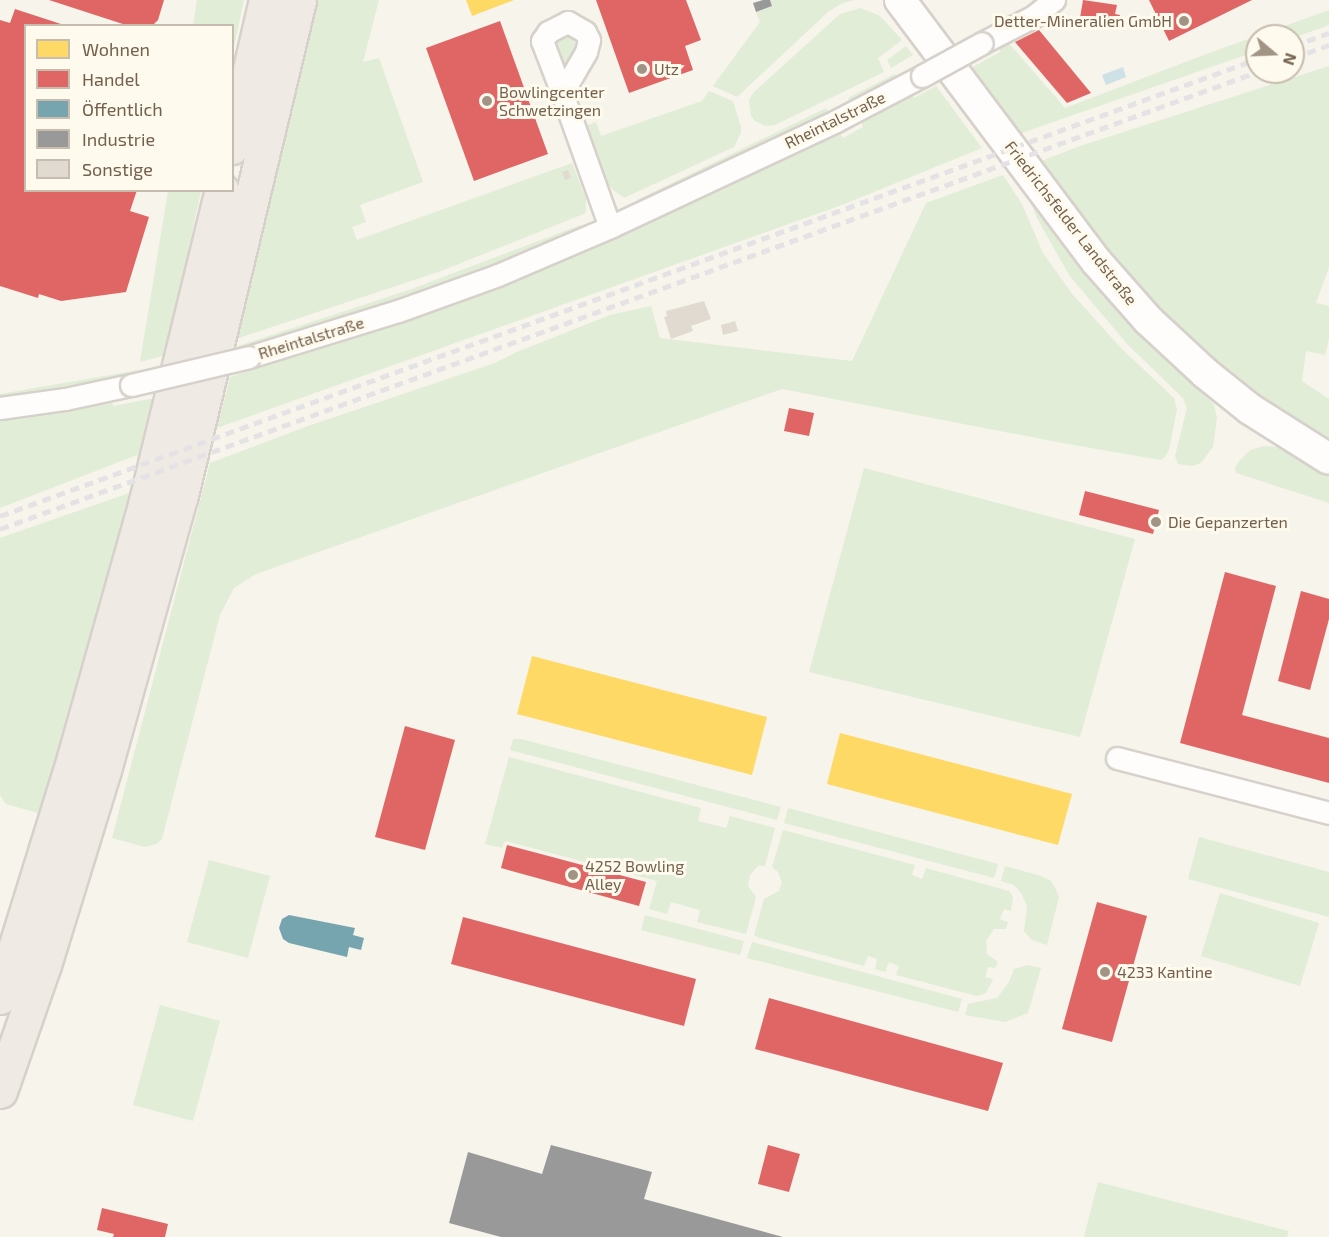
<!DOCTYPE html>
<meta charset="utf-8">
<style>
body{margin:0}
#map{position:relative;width:1329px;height:1237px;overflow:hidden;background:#f6f4eb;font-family:"Exo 2",sans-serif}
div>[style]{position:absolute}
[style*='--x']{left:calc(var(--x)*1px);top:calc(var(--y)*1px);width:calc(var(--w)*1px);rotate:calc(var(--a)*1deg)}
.green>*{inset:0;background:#e1edd7}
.water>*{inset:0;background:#cde1e6}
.homes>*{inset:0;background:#ffd966}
.shops>*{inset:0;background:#e06666}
.public>*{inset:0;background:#76a5af}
.industry>*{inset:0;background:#999}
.building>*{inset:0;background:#e1dad1}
.roads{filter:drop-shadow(2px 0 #d6d1ca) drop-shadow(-2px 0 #d6d1ca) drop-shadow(0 2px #d6d1ca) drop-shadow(0 -2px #d6d1ca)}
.street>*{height:21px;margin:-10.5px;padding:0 10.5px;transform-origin:10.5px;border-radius:10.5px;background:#fefdfc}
.secondary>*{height:30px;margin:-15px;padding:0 15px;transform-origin:15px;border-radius:15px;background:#fefdfc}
.highway>*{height:33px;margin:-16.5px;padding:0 16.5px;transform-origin:16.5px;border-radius:16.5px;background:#f0eae5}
.rail>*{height:4.5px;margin-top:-2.25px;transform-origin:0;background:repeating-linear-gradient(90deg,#e5e2e5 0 9px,transparent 0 15px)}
.bridges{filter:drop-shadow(2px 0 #d6d1ca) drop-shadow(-2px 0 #d6d1ca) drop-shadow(0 2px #d6d1ca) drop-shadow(0 -2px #d6d1ca)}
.street-bridge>*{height:21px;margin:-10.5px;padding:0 10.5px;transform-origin:10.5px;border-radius:10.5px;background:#fefdfc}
.dots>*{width:16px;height:16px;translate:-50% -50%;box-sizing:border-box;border:3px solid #fefaed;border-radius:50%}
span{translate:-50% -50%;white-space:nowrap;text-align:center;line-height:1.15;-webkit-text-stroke:6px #fefaed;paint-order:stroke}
.poi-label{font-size:16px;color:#74604d}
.right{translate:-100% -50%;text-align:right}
.left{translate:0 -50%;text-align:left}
.street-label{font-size:16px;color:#74604d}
.legend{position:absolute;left:24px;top:24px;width:210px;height:168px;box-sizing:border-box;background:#fefaed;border:2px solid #c7bcad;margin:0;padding:8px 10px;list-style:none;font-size:18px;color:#74604d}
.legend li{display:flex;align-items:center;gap:12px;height:30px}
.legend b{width:30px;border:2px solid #c7bcad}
.north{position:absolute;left:1245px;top:24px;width:60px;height:60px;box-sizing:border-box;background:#fefaed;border:2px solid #c7bcad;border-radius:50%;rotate:109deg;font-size:16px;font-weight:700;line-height:24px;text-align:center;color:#74604d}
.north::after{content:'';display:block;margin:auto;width:21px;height:27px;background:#a29484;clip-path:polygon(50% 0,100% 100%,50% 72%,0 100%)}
</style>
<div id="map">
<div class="green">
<i style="clip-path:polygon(197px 0,244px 0,233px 51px,232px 26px,193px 25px)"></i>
<i style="clip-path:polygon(317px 0,379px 0,363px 62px,379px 58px,423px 182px,360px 205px,366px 222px,352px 227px,357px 240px,572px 163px,586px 199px,586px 213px,441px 271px,233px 340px)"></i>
<i style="clip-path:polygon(770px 0,855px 0,843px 3px,829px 11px,737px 97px,713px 86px,760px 22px,756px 12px,772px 6px)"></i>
<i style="clip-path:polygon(861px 8px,880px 16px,902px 40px,878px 58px,884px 72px,775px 125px,765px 126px,755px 121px,751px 116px,749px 100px,754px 92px,840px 14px)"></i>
<i style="clip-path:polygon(1329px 10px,1329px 25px,1293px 38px,1257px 36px,1257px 51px,1016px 135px,967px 70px,1000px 52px,999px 46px,1008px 42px,1065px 108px,1204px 55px)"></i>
<i style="clip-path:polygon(563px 36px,572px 37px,577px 47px,564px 65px,555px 44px)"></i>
<i style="clip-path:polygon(906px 46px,913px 55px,891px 68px,887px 60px)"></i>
<i style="clip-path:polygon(1329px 66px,1329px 267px,1316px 303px,1329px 306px,1329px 339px,1325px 355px,1306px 351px,1302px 381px,1329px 399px,1329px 446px,1212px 365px,1121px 275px,1036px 163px,1080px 146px)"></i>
<i style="clip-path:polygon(895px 74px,897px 77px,850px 102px,848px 98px)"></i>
<i style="clip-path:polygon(936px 86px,982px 148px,842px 205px,217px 428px,230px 377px,514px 279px,727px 187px,838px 131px,843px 138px,863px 127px,860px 119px,911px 92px,914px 98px)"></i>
<i style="clip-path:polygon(709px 91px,733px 101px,741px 127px,741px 133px,734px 147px,624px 198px,612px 189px,601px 174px,583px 127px,596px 122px,601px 136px,702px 101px)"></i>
<i style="clip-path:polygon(826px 108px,829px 113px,770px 143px,647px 200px,637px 200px)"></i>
<i style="clip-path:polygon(1003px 175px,1022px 204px,1043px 253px,1073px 295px,1122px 349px,1174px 398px,1177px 409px,1169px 450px,1164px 458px,1160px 460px,1068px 444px,782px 389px,256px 574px,234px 588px,220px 615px,162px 839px,157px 844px,145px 847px,112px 838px,210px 463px,308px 426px,495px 363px,517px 352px,610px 315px,651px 306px,660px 338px,852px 361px,926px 203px)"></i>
<i style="clip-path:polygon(168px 191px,201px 191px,166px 355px,140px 362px)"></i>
<i style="clip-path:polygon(1037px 198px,1214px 405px,1217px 418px,1213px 447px,1201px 463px,1192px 466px,1178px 464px,1175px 456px,1187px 408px,1183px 398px,1127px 344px,1069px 275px,1037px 218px,1031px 204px)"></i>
<i style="clip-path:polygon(583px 224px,569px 235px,476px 273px,337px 321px,233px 350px,232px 348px,409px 290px)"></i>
<i style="clip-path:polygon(151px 368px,150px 372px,0 398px,0 394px)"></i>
<i style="clip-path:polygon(160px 397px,45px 815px,6px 804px,0 795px,0 538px,132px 492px,137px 468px,137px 455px,0 508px,0 419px,112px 401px,113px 406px)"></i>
<i style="clip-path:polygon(1264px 446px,1280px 447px,1298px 453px,1329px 472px,1329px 503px,1236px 473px,1235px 468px,1239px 461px,1250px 450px)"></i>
<i style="clip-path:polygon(864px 468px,1135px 539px,1080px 737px,809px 672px)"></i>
<i style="clip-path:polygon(513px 739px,521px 739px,781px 807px,777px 820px,510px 750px)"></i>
<i style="clip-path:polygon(509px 757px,701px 808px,698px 821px,726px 828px,730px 816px,775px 828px,765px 866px,758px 866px,750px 875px,748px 886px,756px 897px,746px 934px,697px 922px,700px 910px,671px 902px,667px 914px,649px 909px,657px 881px,505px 841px,502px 848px,485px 844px)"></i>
<i style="clip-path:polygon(788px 808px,998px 864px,994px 878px,784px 823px)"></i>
<i style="clip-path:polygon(783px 830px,915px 865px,912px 875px,922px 879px,926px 868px,1009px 891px,1013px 897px,1011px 911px,1004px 909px,1000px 919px,1008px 922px,1006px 929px,994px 929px,986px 941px,987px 954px,998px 962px,995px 968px,988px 967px,985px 977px,993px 979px,986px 993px,977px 996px,896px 975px,899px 966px,889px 962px,885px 972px,875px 969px,877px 959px,868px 956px,864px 966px,759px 938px,754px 935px,764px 899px,779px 891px,782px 883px,778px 872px,772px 867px)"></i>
<i style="clip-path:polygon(1199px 837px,1329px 872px,1329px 917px,1188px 879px)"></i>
<i style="clip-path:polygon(209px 860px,270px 876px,248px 958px,187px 942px)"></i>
<i style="clip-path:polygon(1005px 866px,1041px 876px,1051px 881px,1055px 888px,1059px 897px,1047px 945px,1032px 940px,1024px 931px,1027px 906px,1021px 893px,1014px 885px,1001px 881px)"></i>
<i style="clip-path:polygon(1220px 893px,1319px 923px,1300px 986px,1201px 956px)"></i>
<i style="clip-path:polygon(645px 915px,744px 941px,740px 955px,641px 930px)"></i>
<i style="clip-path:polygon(752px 942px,962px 999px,958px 1012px,747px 958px)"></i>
<i style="clip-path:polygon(1027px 965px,1041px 968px,1028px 1013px,1005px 1022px,965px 1015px,968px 1004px,997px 998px,1009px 982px,1014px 969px)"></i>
<i style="clip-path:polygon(160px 1005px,220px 1021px,193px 1121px,133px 1105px)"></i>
<i style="clip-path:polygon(1098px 1182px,1289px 1231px,1287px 1237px,1084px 1237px)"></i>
</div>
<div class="water">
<i style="clip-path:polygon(1123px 67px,1126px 77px,1106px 85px,1102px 75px)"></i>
</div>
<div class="homes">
<i style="clip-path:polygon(466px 0,514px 0,472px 16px)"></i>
<i style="clip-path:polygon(532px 656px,767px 717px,752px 775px,517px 714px)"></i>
<i style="clip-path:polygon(840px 733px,1072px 794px,1058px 845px,827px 784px)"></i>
</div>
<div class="shops">
<i style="clip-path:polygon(49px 0,164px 0,158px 20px,152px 26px,129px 26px)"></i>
<i style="clip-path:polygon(596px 0,686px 0,701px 40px,685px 46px,693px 70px,629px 93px)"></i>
<i style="clip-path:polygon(1083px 0,1117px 5px,1115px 14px,1120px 15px,1118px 29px,1079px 24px)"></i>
<i style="clip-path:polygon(1149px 0,1252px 0,1169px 41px)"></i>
<i style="clip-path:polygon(15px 9px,64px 25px,26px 26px,26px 190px,137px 190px,130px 211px,149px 217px,126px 292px,61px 301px,39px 294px,38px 298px,0 286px,0 20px,10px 23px)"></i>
<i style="clip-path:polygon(500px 21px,548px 154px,474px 181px,426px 48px)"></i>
<i style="clip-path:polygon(1039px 30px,1091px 93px,1067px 103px,1015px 42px)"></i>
<i style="clip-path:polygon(789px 408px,814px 413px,809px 436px,784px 431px)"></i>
<i style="clip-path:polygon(1085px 491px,1159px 510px,1153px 534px,1079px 515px)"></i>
<i style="clip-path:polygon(1225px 572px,1276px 586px,1242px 715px,1329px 738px,1329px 783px,1180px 743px)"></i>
<i style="clip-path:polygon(1301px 591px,1329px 599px,1329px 619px,1310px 690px,1278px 681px)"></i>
<i style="clip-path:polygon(405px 726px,455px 740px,425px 850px,375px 837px)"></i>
<i style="clip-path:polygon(507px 845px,646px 882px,639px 906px,501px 868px)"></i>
<i style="clip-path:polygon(1097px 902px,1147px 916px,1112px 1042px,1062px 1029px)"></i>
<i style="clip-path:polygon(463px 917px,696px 979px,684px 1026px,451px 964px)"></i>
<i style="clip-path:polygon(769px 998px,1003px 1063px,988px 1111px,755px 1049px)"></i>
<i style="clip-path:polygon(768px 1145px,800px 1154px,789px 1192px,758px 1184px)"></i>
<i style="clip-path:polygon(102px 1208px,168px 1224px,165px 1237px,113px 1237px,114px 1234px,97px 1230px)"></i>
</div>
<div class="public">
<i style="clip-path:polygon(289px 915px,355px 928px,353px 935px,364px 938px,361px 950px,349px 947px,347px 957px,289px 943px,283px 939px,279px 928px,282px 919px)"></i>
</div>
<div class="industry">
<i style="clip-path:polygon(763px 0,770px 0,772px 6px,756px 12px,753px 3px)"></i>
<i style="clip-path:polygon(551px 1145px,652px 1172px,644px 1199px,783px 1237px,501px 1237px,449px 1223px,468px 1152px,542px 1174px)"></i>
</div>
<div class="building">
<i style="clip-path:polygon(568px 170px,571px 178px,565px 180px,562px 172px)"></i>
<i style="clip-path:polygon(704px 301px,711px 319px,691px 326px,693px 331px,671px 339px,664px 317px,667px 316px,666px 311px)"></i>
<i style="clip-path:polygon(735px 321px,738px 331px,723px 335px,721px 325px)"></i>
</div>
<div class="roads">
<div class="street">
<i style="--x:982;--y:43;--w:59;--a:-27.4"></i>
<i style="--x:1034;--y:16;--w:26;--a:-39"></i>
<i style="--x:562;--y:93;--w:56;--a:-111"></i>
<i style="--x:542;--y:41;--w:11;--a:-56"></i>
<i style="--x:548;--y:32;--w:22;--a:-27"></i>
<i style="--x:568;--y:22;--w:20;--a:30"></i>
<i style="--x:585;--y:32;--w:9;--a:63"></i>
<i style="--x:589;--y:40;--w:12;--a:104"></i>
<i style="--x:586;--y:52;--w:48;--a:120.3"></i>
<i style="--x:562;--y:93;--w:142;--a:70.3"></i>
<i style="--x:249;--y:357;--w:156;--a:-17.2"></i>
<i style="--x:398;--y:311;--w:106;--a:-19.8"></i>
<i style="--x:498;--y:275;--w:122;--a:-23.2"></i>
<i style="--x:610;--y:227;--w:250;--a:-25.1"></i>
<i style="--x:836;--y:121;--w:97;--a:-27.6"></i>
<i style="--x:0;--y:408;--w:66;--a:-7.9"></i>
<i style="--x:65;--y:399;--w:67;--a:-12"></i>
<i style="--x:1117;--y:758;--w:219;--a:14.5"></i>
</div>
<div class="secondary">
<i style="--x:900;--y:0;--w:326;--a:53.1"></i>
<i style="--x:1096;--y:261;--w:79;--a:48.6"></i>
<i style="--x:1148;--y:320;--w:78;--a:42.9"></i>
<i style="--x:1205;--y:373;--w:58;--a:38.7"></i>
<i style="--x:1250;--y:409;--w:93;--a:32.3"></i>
</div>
<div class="highway">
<i style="--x:232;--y:147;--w:151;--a:-77"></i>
<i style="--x:0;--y:997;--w:254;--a:-72.8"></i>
<i style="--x:75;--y:754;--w:259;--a:-74.3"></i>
<i style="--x:145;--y:505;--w:324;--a:-76.3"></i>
<i style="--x:0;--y:1091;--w:133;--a:-70.8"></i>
<i style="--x:44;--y:965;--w:204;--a:-72.9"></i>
<i style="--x:104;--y:770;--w:286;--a:-74.4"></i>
<i style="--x:181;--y:495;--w:509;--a:-76.59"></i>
</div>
</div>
<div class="rail">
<i style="--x:1293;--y:46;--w:38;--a:-20"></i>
<i style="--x:1293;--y:58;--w:38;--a:-20"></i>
<i style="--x:0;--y:516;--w:1337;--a:-19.98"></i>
<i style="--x:0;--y:529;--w:1337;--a:-19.98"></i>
</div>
<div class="bridges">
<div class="street-bridge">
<i style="--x:922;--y:76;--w:68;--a:-28.8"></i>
<i style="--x:131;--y:385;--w:121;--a:-13.3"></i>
</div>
</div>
<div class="dots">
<i style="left:1184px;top:21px;background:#a29484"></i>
<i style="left:642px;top:69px;background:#a29484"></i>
<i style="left:487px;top:101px;background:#a29484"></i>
<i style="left:1156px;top:522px;background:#a29484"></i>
<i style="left:573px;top:875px;background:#a29484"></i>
<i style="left:1105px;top:972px;background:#a29484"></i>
</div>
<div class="poi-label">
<span class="right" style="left:1172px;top:21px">Detter-Mineralien GmbH</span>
<span class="left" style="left:654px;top:69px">Utz</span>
<span class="left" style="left:499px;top:101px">Bowlingcenter<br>Schwetzingen</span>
<span class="left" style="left:1168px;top:522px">Die Gepanzerten</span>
<span class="left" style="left:585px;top:875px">4252 Bowling<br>Alley</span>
<span class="left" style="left:1117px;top:972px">4233 Kantine</span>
</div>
<div class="street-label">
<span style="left:835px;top:120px;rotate:-26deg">Rheintalstraße</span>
<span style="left:1071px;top:223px;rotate:52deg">Friedrichsfelder Landstraße</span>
<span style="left:311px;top:338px;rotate:-17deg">Rheintalstraße</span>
</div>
<ul class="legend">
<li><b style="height:16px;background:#ffd966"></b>Wohnen</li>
<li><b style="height:16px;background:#e06666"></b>Handel</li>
<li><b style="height:16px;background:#76a5af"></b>Öffentlich</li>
<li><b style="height:16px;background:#999"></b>Industrie</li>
<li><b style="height:16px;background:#e1dad1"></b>Sonstige</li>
</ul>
<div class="north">N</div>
</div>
